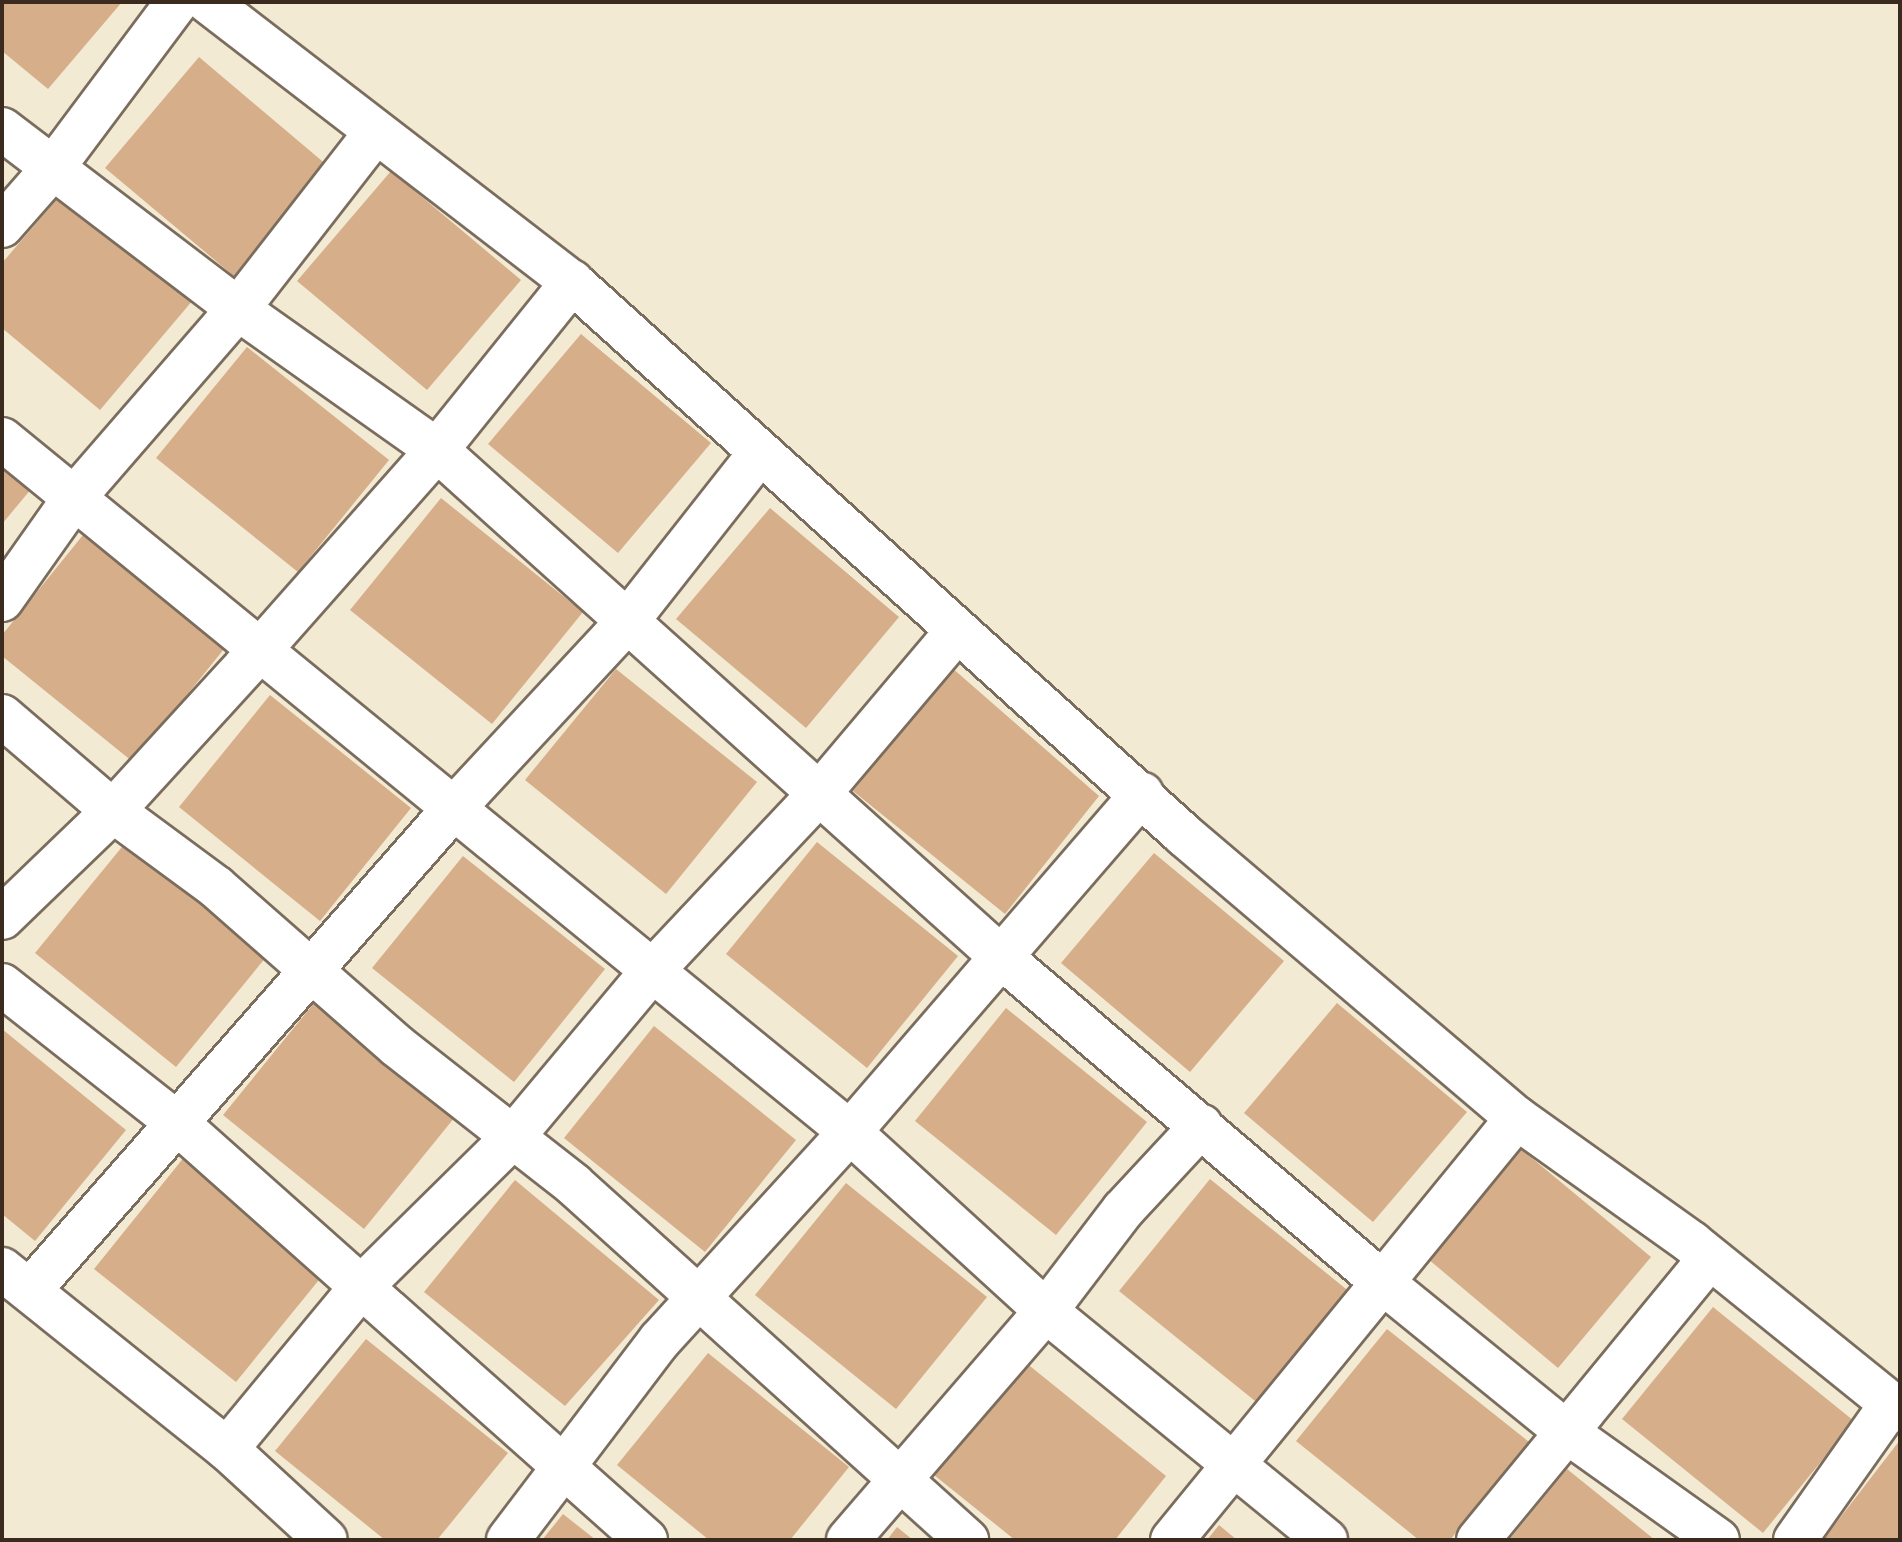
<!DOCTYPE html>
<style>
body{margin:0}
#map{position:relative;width:1902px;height:1542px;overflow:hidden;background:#f3ead4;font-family:"Gentium Book Plus",serif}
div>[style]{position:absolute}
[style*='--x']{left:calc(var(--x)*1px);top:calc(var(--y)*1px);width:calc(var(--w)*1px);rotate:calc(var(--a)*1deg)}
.building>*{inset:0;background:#d7ae8a}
.roads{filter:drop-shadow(2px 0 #7b6d5e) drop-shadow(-2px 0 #7b6d5e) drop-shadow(0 2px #7b6d5e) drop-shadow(0 -2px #7b6d5e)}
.minor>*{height:42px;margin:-21px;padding:0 21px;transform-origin:21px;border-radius:21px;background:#fff}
span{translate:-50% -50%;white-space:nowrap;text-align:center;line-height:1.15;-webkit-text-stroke:6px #fff;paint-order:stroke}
.frame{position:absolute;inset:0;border:4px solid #3b2a1e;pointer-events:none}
</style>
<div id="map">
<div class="building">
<i style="clip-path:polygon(2px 2px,122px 2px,48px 89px,2px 51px)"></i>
<i style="clip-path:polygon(199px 57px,328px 166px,235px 277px,105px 168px)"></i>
<i style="clip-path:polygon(391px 171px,521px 280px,427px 390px,297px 281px)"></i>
<i style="clip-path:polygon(64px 191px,193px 300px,100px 410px,2px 328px,2px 263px)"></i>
<i style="clip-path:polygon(581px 334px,711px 443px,618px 553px,488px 444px)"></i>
<i style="clip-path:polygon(247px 347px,389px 460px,298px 572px,156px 458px)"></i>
<i style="clip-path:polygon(2px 463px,32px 488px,2px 524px)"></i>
<i style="clip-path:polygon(441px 498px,583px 612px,492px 724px,350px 610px)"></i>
<i style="clip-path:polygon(770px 508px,899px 617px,806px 728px,676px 619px)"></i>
<i style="clip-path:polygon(83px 535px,224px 649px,133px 762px,2px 656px,2px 635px)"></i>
<i style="clip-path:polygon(951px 667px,1099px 796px,1005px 914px,853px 791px)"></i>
<i style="clip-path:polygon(616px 669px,757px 782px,666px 894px,525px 780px)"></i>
<i style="clip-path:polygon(270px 695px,411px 808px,320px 921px,179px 807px)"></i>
<i style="clip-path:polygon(126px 842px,267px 956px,176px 1067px,35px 953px)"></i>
<i style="clip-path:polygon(817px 842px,958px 956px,867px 1068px,726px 954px)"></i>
<i style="clip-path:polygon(1154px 853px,1284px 961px,1190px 1072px,1061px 963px)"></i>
<i style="clip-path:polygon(463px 856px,605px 969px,514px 1082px,372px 968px)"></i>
<i style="clip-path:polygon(314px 1003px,455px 1117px,364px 1229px,223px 1115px)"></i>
<i style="clip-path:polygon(1337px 1003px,1467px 1112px,1373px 1222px,1244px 1113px)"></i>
<i style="clip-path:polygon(1006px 1008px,1147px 1122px,1056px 1235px,915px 1121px)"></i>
<i style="clip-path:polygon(654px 1026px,796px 1140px,705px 1252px,564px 1138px)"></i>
<i style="clip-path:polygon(2px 1029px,126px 1130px,35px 1241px,2px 1214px)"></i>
<i style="clip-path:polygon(1521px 1149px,1651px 1257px,1558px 1368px,1428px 1259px)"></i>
<i style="clip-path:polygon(185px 1156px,327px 1270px,236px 1382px,94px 1269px)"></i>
<i style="clip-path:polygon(1210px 1179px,1351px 1293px,1260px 1405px,1119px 1291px)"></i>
<i style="clip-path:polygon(515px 1180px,659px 1300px,565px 1406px,424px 1292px)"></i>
<i style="clip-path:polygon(846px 1183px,987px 1297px,896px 1409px,755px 1295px)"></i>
<i style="clip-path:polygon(1713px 1307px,1854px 1421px,1763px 1533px,1622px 1419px)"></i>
<i style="clip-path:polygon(1387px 1329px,1529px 1442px,1450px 1540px,1419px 1540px,1296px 1441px)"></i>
<i style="clip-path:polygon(366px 1339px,508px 1453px,437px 1540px,385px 1540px,275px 1451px)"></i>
<i style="clip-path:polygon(708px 1353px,849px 1467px,790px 1540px,709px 1540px,617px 1465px)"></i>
<i style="clip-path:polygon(1025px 1362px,1166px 1476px,1115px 1540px,1015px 1540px,934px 1475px)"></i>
<i style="clip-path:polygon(1900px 1440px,1900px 1540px,1823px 1540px)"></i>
<i style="clip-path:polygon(1567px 1469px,1655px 1540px,1509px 1540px)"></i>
<i style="clip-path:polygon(563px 1514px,596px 1540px,542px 1540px)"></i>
<i style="clip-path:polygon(1219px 1525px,1237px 1540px,1207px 1540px)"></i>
<i style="clip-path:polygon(897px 1527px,913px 1540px,887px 1540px)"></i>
</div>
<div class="roads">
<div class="minor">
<i style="--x:208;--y:2;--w:459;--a:37.6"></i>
<i style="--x:572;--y:282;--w:825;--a:42.1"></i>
<i style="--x:1184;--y:835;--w:437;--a:40.4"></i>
<i style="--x:1517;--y:1118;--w:215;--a:35.5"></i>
<i style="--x:1692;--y:1243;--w:267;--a:38.9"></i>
<i style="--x:2;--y:129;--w:297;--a:37.3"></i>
<i style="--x:238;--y:309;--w:244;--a:35.3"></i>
<i style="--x:437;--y:450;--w:758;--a:41.95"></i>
<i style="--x:1001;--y:957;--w:501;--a:40.46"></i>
<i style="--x:1382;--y:1282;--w:235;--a:39.1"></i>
<i style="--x:1564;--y:1430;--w:189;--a:35.5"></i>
<i style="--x:2;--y:226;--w:77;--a:-48.7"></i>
<i style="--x:53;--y:168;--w:207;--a:-53.2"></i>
<i style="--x:2;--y:439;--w:1095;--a:39.26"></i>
<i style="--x:850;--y:1132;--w:265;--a:42.4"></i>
<i style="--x:1046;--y:1311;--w:362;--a:39.3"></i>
<i style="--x:2;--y:600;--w:125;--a:-54.8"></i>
<i style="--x:74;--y:498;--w:250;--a:-49.1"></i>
<i style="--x:238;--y:309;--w:224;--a:-52.1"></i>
<i style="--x:2;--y:716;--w:146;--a:40.6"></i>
<i style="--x:113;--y:811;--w:128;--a:36.4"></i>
<i style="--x:216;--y:887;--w:241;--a:41.3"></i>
<i style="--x:397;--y:1046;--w:225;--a:38.1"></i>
<i style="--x:574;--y:1185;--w:530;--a:42.09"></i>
<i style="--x:2;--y:918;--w:154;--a:-43.9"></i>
<i style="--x:113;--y:811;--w:218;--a:-47.6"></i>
<i style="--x:260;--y:650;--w:267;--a:-48.5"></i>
<i style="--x:437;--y:450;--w:216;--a:-51.2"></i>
<i style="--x:2;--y:985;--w:221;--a:38.2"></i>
<i style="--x:176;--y:1122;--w:629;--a:41.65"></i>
<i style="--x:2;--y:1269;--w:288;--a:38.7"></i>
<i style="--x:227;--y:1449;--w:134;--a:42.6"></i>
<i style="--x:30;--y:1290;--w:642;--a:-48.66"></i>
<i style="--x:454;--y:808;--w:253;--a:-47.1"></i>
<i style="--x:626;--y:623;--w:215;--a:-51.8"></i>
<i style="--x:227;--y:1449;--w:212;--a:-50.4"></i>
<i style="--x:362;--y:1286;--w:212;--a:-44.6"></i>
<i style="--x:513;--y:1137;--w:217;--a:-50.1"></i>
<i style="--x:652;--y:971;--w:245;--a:-46.7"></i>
<i style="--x:820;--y:793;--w:209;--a:-49.8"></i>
<i style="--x:508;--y:1540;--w:251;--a:-52.8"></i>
<i style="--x:660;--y:1340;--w:282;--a:-47.6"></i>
<i style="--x:850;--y:1132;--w:447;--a:-49.2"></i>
<i style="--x:848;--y:1540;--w:303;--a:-49.2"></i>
<i style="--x:1046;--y:1311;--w:127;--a:-52.7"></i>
<i style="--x:1123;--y:1210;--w:115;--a:-47.1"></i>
<i style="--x:1172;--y:1540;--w:545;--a:-50.73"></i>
<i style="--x:1478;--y:1540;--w:364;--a:-50.6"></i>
<i style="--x:1795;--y:1540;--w:166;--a:-54.8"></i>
</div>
</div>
<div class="frame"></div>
</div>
